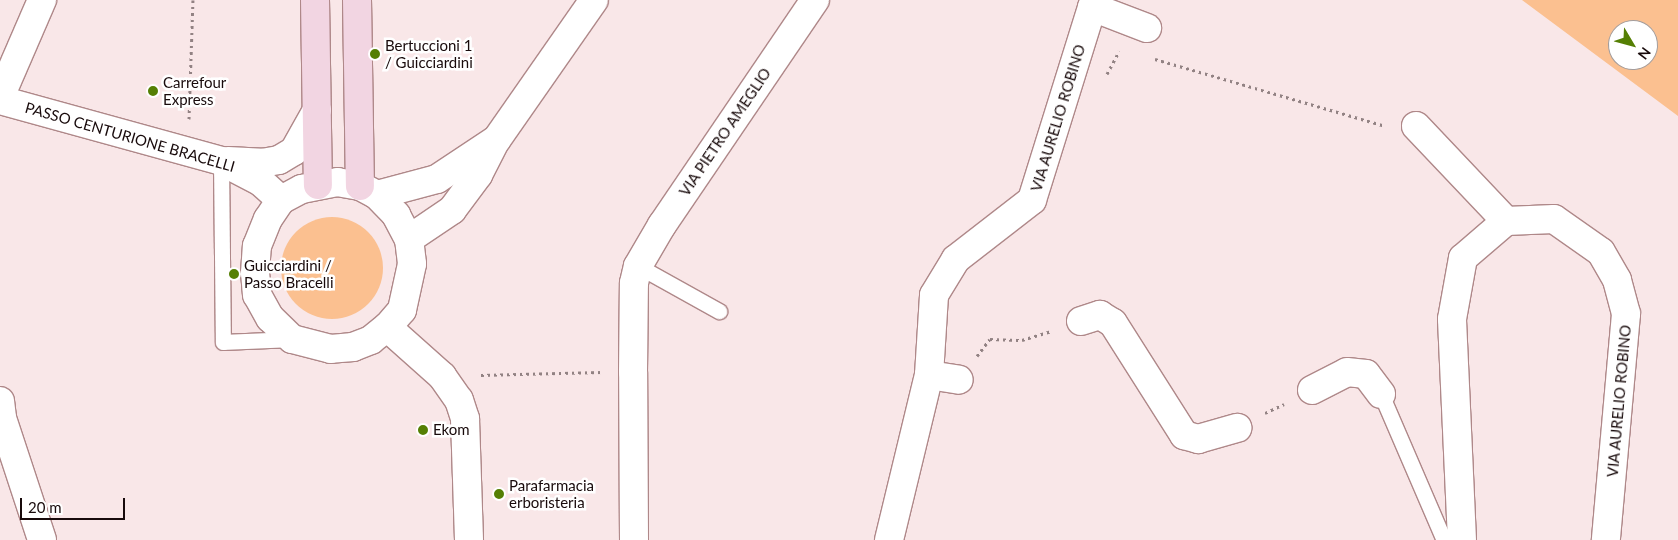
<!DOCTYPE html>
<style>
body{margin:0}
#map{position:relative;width:1678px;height:540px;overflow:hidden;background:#f9e7e8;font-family:Lato,sans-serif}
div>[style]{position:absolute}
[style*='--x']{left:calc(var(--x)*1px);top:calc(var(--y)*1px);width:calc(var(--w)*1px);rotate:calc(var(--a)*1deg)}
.green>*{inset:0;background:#fbc090}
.round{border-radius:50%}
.path>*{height:3px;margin-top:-1.5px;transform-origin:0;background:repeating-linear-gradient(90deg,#928283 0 2.5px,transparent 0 6.5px)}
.roads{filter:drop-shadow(1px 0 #af8889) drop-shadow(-1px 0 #af8889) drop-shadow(0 1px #af8889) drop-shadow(0 -1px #af8889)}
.lane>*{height:15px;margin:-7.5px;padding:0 7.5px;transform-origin:7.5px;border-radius:7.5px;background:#fff}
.street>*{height:28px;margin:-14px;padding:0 14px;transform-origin:14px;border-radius:14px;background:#fff}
.secondary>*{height:28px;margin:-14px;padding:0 14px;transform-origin:14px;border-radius:14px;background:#f2d5e2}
.dots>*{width:14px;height:14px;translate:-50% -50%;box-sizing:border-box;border:2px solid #fff;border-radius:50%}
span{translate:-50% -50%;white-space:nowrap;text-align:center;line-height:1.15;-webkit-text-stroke:5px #fff;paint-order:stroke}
.poi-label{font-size:15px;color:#180a0b}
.left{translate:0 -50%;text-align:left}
.street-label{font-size:15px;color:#180a0b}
.north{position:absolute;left:1608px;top:20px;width:50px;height:50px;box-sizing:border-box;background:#fff;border:1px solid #a39d9d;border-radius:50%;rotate:127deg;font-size:14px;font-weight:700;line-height:20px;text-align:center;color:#180a0b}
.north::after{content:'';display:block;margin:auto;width:18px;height:22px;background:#557f04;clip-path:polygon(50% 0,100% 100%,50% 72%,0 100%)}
.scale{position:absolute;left:20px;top:498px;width:105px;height:22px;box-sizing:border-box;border:2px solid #180a0b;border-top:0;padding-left:6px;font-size:15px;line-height:18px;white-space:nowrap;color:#180a0b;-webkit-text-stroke:4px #fff;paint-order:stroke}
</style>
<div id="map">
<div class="green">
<i style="clip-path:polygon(evenodd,1522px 0,1678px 0,1678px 116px,1522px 0,1618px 30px,1648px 30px,1648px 60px,1618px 60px,1618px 30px)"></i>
<i class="round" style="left:281px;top:217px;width:102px;height:102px"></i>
</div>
<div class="path">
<i style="--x:1155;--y:59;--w:240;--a:16.2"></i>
<i style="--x:1107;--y:74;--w:26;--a:-62"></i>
<i style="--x:189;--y:119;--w:119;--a:-88.1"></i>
<i style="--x:977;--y:356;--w:21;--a:-53"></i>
<i style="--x:990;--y:339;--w:32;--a:2"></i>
<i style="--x:1022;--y:340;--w:30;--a:-17"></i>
<i style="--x:481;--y:375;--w:121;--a:-1.4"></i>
<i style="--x:1265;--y:413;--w:21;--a:-25"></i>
</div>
<div class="roads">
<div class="lane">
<i style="--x:221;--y:161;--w:181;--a:89.4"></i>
<i style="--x:223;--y:342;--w:69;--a:-2.5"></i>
<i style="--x:638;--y:266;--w:93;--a:29.1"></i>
<i style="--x:1381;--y:394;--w:159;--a:66.7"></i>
</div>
<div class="street">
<i style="--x:0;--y:97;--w:106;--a:-66.6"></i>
<i style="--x:0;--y:100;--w:229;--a:15.4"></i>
<i style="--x:221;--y:161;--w:45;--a:27.7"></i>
<i style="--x:261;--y:182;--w:27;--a:42"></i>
<i style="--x:1416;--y:126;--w:131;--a:46.5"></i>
<i style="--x:228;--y:161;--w:34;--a:3"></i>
<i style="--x:262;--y:163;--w:17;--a:-10"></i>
<i style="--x:279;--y:160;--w:17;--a:-31"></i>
<i style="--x:294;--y:151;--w:47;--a:-60.7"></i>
<i style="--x:337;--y:182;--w:23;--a:10"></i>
<i style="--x:360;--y:186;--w:19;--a:28"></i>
<i style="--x:377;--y:195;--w:28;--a:46"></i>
<i style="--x:396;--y:215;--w:27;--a:62"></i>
<i style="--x:409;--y:239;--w:25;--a:83"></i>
<i style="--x:412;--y:264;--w:47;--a:102.3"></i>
<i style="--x:402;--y:310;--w:23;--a:131"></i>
<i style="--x:387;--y:327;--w:21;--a:141"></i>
<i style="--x:371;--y:340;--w:19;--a:159"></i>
<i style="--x:353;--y:347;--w:22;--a:175"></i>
<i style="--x:331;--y:349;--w:40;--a:-165.6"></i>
<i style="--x:292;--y:339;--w:30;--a:-136"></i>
<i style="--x:270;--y:318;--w:26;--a:-119"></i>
<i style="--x:257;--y:295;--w:22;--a:-95"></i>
<i style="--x:255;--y:273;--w:27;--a:-86"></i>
<i style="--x:257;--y:246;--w:29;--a:-68"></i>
<i style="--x:268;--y:219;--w:23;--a:-56"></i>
<i style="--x:281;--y:200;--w:24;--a:-28"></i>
<i style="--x:302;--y:189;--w:36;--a:-11"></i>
<i style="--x:377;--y:195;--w:62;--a:-14.9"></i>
<i style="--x:437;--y:179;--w:72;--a:-33.7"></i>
<i style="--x:497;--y:139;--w:169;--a:-55.1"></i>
<i style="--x:409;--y:239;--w:52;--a:-34"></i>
<i style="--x:452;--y:210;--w:44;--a:-53.4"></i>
<i style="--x:478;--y:175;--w:36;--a:-63"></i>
<i style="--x:1081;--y:321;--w:20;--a:-18"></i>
<i style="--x:1100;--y:315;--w:15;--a:32"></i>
<i style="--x:1113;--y:323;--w:133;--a:57.6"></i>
<i style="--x:1184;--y:435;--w:15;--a:16"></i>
<i style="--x:1198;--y:439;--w:41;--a:-15.8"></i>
<i style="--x:387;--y:327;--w:74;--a:41.7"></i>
<i style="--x:442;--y:376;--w:29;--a:55"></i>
<i style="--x:459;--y:400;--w:20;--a:72"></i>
<i style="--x:465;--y:419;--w:121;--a:88.1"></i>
<i style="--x:929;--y:375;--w:30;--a:9"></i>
<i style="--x:1312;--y:390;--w:39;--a:-27"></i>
<i style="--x:1347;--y:372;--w:19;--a:6"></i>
<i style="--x:1366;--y:374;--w:25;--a:53"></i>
<i style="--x:0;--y:401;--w:17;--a:83"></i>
<i style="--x:2;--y:418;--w:128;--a:71.8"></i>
<i style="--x:634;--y:540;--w:168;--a:-90.3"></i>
<i style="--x:633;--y:372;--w:89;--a:-89.4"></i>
<i style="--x:634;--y:283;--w:17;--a:-77"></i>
<i style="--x:638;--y:266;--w:48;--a:-59.7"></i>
<i style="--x:662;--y:225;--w:272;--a:-55.8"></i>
<i style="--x:889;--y:540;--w:170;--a:-76.4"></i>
<i style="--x:929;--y:375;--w:80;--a:-86.4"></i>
<i style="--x:934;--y:295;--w:42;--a:-58.6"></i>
<i style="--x:956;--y:259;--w:96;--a:-37.8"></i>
<i style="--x:1032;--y:200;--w:202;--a:-72.7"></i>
<i style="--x:1092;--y:7;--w:59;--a:20.9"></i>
<i style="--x:1462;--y:540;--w:221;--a:-92.6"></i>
<i style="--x:1452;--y:319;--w:62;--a:-79.8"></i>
<i style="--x:1463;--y:258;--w:57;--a:-40.7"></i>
<i style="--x:1506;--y:221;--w:48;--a:-2.4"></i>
<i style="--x:1554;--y:219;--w:57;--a:35.1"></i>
<i style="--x:1601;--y:252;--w:32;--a:60"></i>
<i style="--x:1617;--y:280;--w:35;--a:75"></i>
<i style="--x:1626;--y:314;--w:227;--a:95.1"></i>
</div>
<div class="secondary">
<i style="--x:315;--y:0;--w:185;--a:89.1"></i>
<i style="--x:357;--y:0;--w:186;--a:89.1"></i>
</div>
</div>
<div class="dots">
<i style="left:375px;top:54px;background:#557f04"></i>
<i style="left:153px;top:91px;background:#557f04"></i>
<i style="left:234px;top:274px;background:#557f04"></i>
<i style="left:423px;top:430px;background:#557f04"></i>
<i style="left:499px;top:494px;background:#557f04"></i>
</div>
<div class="poi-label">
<span class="left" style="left:385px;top:54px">Bertuccioni 1<br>/ Guicciardini</span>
<span class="left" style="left:163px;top:91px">Carrefour<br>Express</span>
<span class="left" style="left:244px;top:274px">Guicciardini /<br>Passo Bracelli</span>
<span class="left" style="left:433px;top:430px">Ekom</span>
<span class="left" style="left:509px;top:494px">Parafarmacia<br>erboristeria</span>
</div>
<div class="street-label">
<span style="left:1058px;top:118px;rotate:-73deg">VIA AURELIO ROBINO</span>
<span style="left:725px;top:132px;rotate:-56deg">VIA PIETRO AMEGLIO</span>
<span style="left:130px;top:137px;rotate:16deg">PASSO CENTURIONE BRACELLI</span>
<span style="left:1619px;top:401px;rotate:-85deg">VIA AURELIO ROBINO</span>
</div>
<div class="north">N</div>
<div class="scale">20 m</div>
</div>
